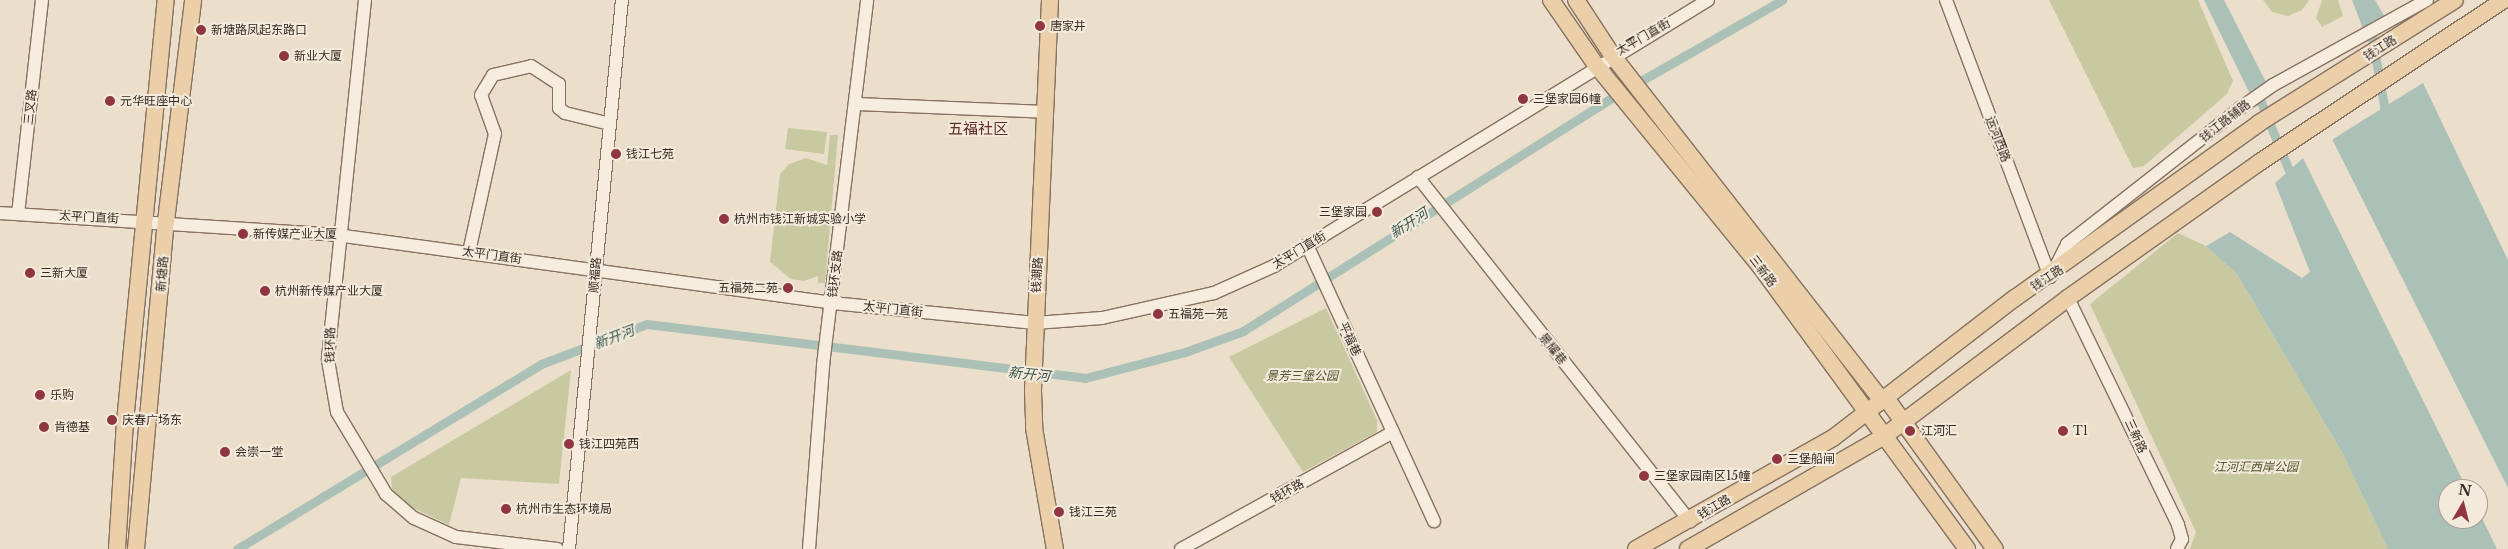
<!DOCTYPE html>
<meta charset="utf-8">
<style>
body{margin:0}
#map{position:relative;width:2508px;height:549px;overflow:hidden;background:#ebdfcc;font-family:"Libre Baskerville","Noto Sans SC",serif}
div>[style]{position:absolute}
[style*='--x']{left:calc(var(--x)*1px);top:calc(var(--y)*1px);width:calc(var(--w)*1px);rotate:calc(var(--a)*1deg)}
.green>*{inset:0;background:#c8c9a0}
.water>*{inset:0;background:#abc1b8}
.pier>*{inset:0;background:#ebdfcc}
.canal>*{height:9px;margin:-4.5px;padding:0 4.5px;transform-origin:4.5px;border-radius:4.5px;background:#abc1b8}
.roads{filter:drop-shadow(1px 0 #877161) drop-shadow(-1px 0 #877161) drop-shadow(0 1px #877161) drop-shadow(0 -1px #877161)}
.minor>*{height:12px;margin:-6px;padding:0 6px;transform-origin:6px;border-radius:6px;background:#f6edde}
.major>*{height:16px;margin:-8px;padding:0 8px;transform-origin:8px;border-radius:8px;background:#eacfa8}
.dots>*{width:14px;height:14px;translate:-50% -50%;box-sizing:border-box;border:2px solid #f3eadb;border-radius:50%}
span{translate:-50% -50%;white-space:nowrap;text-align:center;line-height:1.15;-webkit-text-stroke:4px #f3eadb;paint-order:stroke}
.poi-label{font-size:12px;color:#392b23}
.left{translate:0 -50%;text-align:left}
.right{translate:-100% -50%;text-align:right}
.street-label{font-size:12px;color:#392b23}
.park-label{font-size:12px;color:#4e542b;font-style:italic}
.water-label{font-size:14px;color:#345751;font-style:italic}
.quarter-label{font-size:15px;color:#622d26}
.north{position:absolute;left:2438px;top:479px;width:50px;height:50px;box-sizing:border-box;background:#f3eadb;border:1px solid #a99e91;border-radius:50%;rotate:8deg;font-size:14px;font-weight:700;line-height:20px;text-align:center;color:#392b23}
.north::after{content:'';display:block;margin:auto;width:18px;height:22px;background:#903640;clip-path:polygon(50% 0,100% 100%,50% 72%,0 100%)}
</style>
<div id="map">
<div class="green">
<i style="clip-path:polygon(2049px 0,2198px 0,2233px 81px,2227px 94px,2144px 166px,2133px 168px)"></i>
<i style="clip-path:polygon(2263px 0,2309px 0,2302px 10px,2288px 16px,2272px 12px)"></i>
<i style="clip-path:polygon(2322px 0,2338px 0,2343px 16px,2322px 27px,2316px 18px)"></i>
<i style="clip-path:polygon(788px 128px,827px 132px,824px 154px,785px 149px)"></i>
<i style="clip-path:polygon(830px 135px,838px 135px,825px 283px,818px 283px,818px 276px,804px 281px,791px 279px,770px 262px,780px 174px,789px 164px,806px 158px,827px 165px)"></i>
<i style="clip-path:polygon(2178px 233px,2206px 246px,2237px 274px,2343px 454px,2388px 549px,2190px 549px,2196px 532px,2090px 304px)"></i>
<i style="clip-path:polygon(1326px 308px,1377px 420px,1377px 432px,1303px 472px,1229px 357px)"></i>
<i style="clip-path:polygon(571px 370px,559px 484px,461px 478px,449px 525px,409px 506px,392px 489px,391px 477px)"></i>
</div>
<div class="water">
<i style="clip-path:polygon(2204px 0,2224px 0,2266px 82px,2250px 94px)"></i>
<i style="clip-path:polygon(2352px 0,2375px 0,2386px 19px,2363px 29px)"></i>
<i style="clip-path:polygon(2423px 83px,2508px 260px,2508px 488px,2332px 139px)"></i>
<i style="clip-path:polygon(2303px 158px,2467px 489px,2448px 489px,2448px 519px,2478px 519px,2478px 510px,2497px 549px,2388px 549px,2343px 454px,2237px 274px,2206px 246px,2230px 232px,2302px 278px,2310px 272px,2275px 183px)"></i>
</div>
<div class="pier">
<i style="clip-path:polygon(2421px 81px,2425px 81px,2330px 141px,2331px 137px)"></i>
</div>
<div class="canal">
<i style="--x:2370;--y:26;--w:92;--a:80"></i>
<i style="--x:1632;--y:86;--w:173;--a:-29.8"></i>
<i style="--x:2256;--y:90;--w:97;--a:67.7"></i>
<i style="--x:237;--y:549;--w:356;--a:-31.3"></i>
<i style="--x:541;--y:364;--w:113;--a:-20.7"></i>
<i style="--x:647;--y:324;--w:441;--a:7"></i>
<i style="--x:1085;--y:378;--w:103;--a:-14.6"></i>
<i style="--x:1185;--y:352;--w:62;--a:-19.9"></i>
<i style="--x:1243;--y:331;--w:447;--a:-32.3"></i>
</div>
<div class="roads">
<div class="minor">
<i style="--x:365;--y:0;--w:362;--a:95.9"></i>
<i style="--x:328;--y:360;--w:53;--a:80.2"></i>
<i style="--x:337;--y:412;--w:96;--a:59.1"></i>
<i style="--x:386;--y:494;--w:37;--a:41"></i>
<i style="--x:414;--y:518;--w:46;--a:24.3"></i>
<i style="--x:456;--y:537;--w:102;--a:6.8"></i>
<i style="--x:1946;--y:0;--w:296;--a:69.4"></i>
<i style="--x:857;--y:104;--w:188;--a:2.4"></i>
<i style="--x:1418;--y:177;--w:439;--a:51.7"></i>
<i style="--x:0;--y:213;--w:338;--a:3.7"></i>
<i style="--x:337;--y:235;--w:500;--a:7.8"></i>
<i style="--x:832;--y:303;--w:204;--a:5.6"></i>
<i style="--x:1035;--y:323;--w:67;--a:-4.3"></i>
<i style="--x:1102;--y:318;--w:115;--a:-12.6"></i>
<i style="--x:1214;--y:293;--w:66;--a:-24.2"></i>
<i style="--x:1274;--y:266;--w:509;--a:-31.5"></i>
<i style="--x:18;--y:214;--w:215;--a:-83.6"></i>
<i style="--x:1307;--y:245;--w:304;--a:65.3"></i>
<i style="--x:469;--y:252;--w:121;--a:-77.6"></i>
<i style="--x:495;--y:134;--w:41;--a:-109.7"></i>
<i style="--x:481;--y:95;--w:23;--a:-59"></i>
<i style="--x:493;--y:75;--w:39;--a:-13"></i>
<i style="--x:531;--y:66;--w:33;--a:33"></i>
<i style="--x:559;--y:84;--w:24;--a:90"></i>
<i style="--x:559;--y:108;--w:8;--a:40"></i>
<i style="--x:565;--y:113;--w:46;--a:13.7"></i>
<i style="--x:2055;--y:268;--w:27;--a:-63"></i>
<i style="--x:2067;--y:244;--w:219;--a:-38.1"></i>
<i style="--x:2239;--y:109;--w:42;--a:-35.2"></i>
<i style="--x:2273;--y:85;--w:176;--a:-28.9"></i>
<i style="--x:2068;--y:298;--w:252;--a:64.1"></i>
<i style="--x:2178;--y:525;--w:15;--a:74"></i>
<i style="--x:2182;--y:539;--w:11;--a:117"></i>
<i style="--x:569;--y:549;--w:552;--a:-84.49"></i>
<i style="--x:809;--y:549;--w:185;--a:-85.6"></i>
<i style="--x:823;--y:365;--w:368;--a:-83.1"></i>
<i style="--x:1181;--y:549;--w:242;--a:-28.9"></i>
</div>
<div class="major">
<i style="--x:1050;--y:0;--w:391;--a:92.5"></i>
<i style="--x:1033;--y:391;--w:37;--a:88"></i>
<i style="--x:1034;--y:428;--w:123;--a:80.2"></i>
<i style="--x:1551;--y:0;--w:79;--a:55.3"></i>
<i style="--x:1596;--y:65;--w:259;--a:50.8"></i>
<i style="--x:1760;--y:266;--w:351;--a:53.8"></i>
<i style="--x:1576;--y:0;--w:66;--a:56.8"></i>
<i style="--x:1612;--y:55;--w:439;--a:52"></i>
<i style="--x:1886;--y:398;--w:186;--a:54.2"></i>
<i style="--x:117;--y:549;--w:127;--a:-86.4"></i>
<i style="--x:125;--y:422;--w:424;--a:-84.5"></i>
<i style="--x:136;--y:549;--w:329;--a:-84.8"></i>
<i style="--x:166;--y:221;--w:223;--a:-83"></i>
<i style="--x:1636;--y:549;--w:226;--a:-29.4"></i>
<i style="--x:1833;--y:438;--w:230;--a:-37.6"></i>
<i style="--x:2015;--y:298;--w:300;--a:-35.6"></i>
<i style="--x:2259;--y:123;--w:231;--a:-32.1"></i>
<i style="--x:1688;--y:549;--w:225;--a:-29.9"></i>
<i style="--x:1883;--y:437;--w:231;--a:-36.9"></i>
<i style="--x:2068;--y:298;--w:235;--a:-35.3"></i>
<i style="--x:2260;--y:162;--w:293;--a:-33.6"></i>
</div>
</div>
<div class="dots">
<i style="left:1040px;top:26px;background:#903640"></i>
<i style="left:201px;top:30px;background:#903640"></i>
<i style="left:284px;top:56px;background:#903640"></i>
<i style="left:1523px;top:99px;background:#903640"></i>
<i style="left:110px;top:101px;background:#903640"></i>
<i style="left:616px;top:154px;background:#903640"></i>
<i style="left:1377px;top:212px;background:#903640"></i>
<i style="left:724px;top:219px;background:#903640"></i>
<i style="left:243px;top:234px;background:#903640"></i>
<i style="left:30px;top:273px;background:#903640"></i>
<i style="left:788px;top:288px;background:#903640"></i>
<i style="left:265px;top:291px;background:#903640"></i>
<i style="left:1158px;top:314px;background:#903640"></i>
<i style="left:40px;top:395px;background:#903640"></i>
<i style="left:112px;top:420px;background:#903640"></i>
<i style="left:44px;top:427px;background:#903640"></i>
<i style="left:1910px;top:431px;background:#903640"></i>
<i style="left:2063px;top:431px;background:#903640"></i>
<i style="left:569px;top:444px;background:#903640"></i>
<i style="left:225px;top:452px;background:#903640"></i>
<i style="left:1777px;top:459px;background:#903640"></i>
<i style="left:1644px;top:476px;background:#903640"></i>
<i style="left:506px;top:509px;background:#903640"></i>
<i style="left:1059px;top:512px;background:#903640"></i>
</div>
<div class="poi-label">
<span class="left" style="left:1050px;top:26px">唐家井</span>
<span class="left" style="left:211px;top:30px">新塘路凤起东路口</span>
<span class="left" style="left:294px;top:56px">新业大厦</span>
<span class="left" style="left:1533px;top:99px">三堡家园6幢</span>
<span class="left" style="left:120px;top:101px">元华旺座中心</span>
<span class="left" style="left:626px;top:154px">钱江七苑</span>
<span class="right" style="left:1367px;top:212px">三堡家园</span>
<span class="left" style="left:734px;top:219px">杭州市钱江新城实验小学</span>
<span class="left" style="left:253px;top:234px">新传媒产业大厦</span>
<span class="left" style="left:40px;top:273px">三新大厦</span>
<span class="right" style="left:778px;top:288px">五福苑二苑</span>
<span class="left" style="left:275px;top:291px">杭州新传媒产业大厦</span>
<span class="left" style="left:1168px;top:314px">五福苑一苑</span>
<span class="left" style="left:50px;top:395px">乐购</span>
<span class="left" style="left:122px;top:420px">庆春广场东</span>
<span class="left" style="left:54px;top:427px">肯德基</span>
<span class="left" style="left:1921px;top:431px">江河汇</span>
<span class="left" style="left:2073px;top:431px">T1</span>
<span class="left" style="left:579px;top:444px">钱江四苑西</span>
<span class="left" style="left:235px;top:452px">会崇一堂</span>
<span class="left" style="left:1787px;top:459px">三堡船闸</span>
<span class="left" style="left:1654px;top:476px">三堡家园南区15幢</span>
<span class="left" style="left:516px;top:509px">杭州市生态环境局</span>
<span class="left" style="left:1069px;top:512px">钱江三苑</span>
</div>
<div class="street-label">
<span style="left:1643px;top:37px;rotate:-30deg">太平门直街</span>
<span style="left:2380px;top:48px;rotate:-32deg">钱江路</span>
<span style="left:30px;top:107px;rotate:-84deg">三叉路</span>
<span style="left:2225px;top:121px;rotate:-38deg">钱江路辅路</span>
<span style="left:1998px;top:139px;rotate:69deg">运河西路</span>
<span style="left:89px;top:217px;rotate:3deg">太平门直街</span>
<span style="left:1299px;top:250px;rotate:-31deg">太平门直街</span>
<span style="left:492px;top:255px;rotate:8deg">太平门直街</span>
<span style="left:1763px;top:271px;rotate:53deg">三新路</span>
<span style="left:162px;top:274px;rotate:-85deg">新塘路</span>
<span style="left:835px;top:274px;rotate:-83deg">钱环支路</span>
<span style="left:595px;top:275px;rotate:-85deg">顺福路</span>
<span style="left:1037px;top:275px;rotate:-87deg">钱潮路</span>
<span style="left:2047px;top:278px;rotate:-33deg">钱江路</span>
<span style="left:893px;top:309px;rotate:6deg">太平门直街</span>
<span style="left:1350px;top:339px;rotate:65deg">平福巷</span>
<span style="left:330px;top:345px;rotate:-89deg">钱环路</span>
<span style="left:1553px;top:349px;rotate:51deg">景耀巷</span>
<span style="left:2136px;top:436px;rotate:65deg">三新路</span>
<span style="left:1287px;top:491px;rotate:-29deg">钱环路</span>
<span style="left:1714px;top:507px;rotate:-30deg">钱江路</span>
</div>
<div class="park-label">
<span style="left:1302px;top:376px">景芳三堡公园</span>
<span style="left:2256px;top:467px">江河汇西岸公园</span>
</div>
<div class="water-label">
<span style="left:1409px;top:223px;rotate:-33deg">新开河</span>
<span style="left:614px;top:337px;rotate:-21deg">新开河</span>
<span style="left:1029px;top:374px;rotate:6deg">新开河</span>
</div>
<div class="quarter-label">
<span style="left:978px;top:129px">五福社区</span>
</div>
<div class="north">N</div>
</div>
